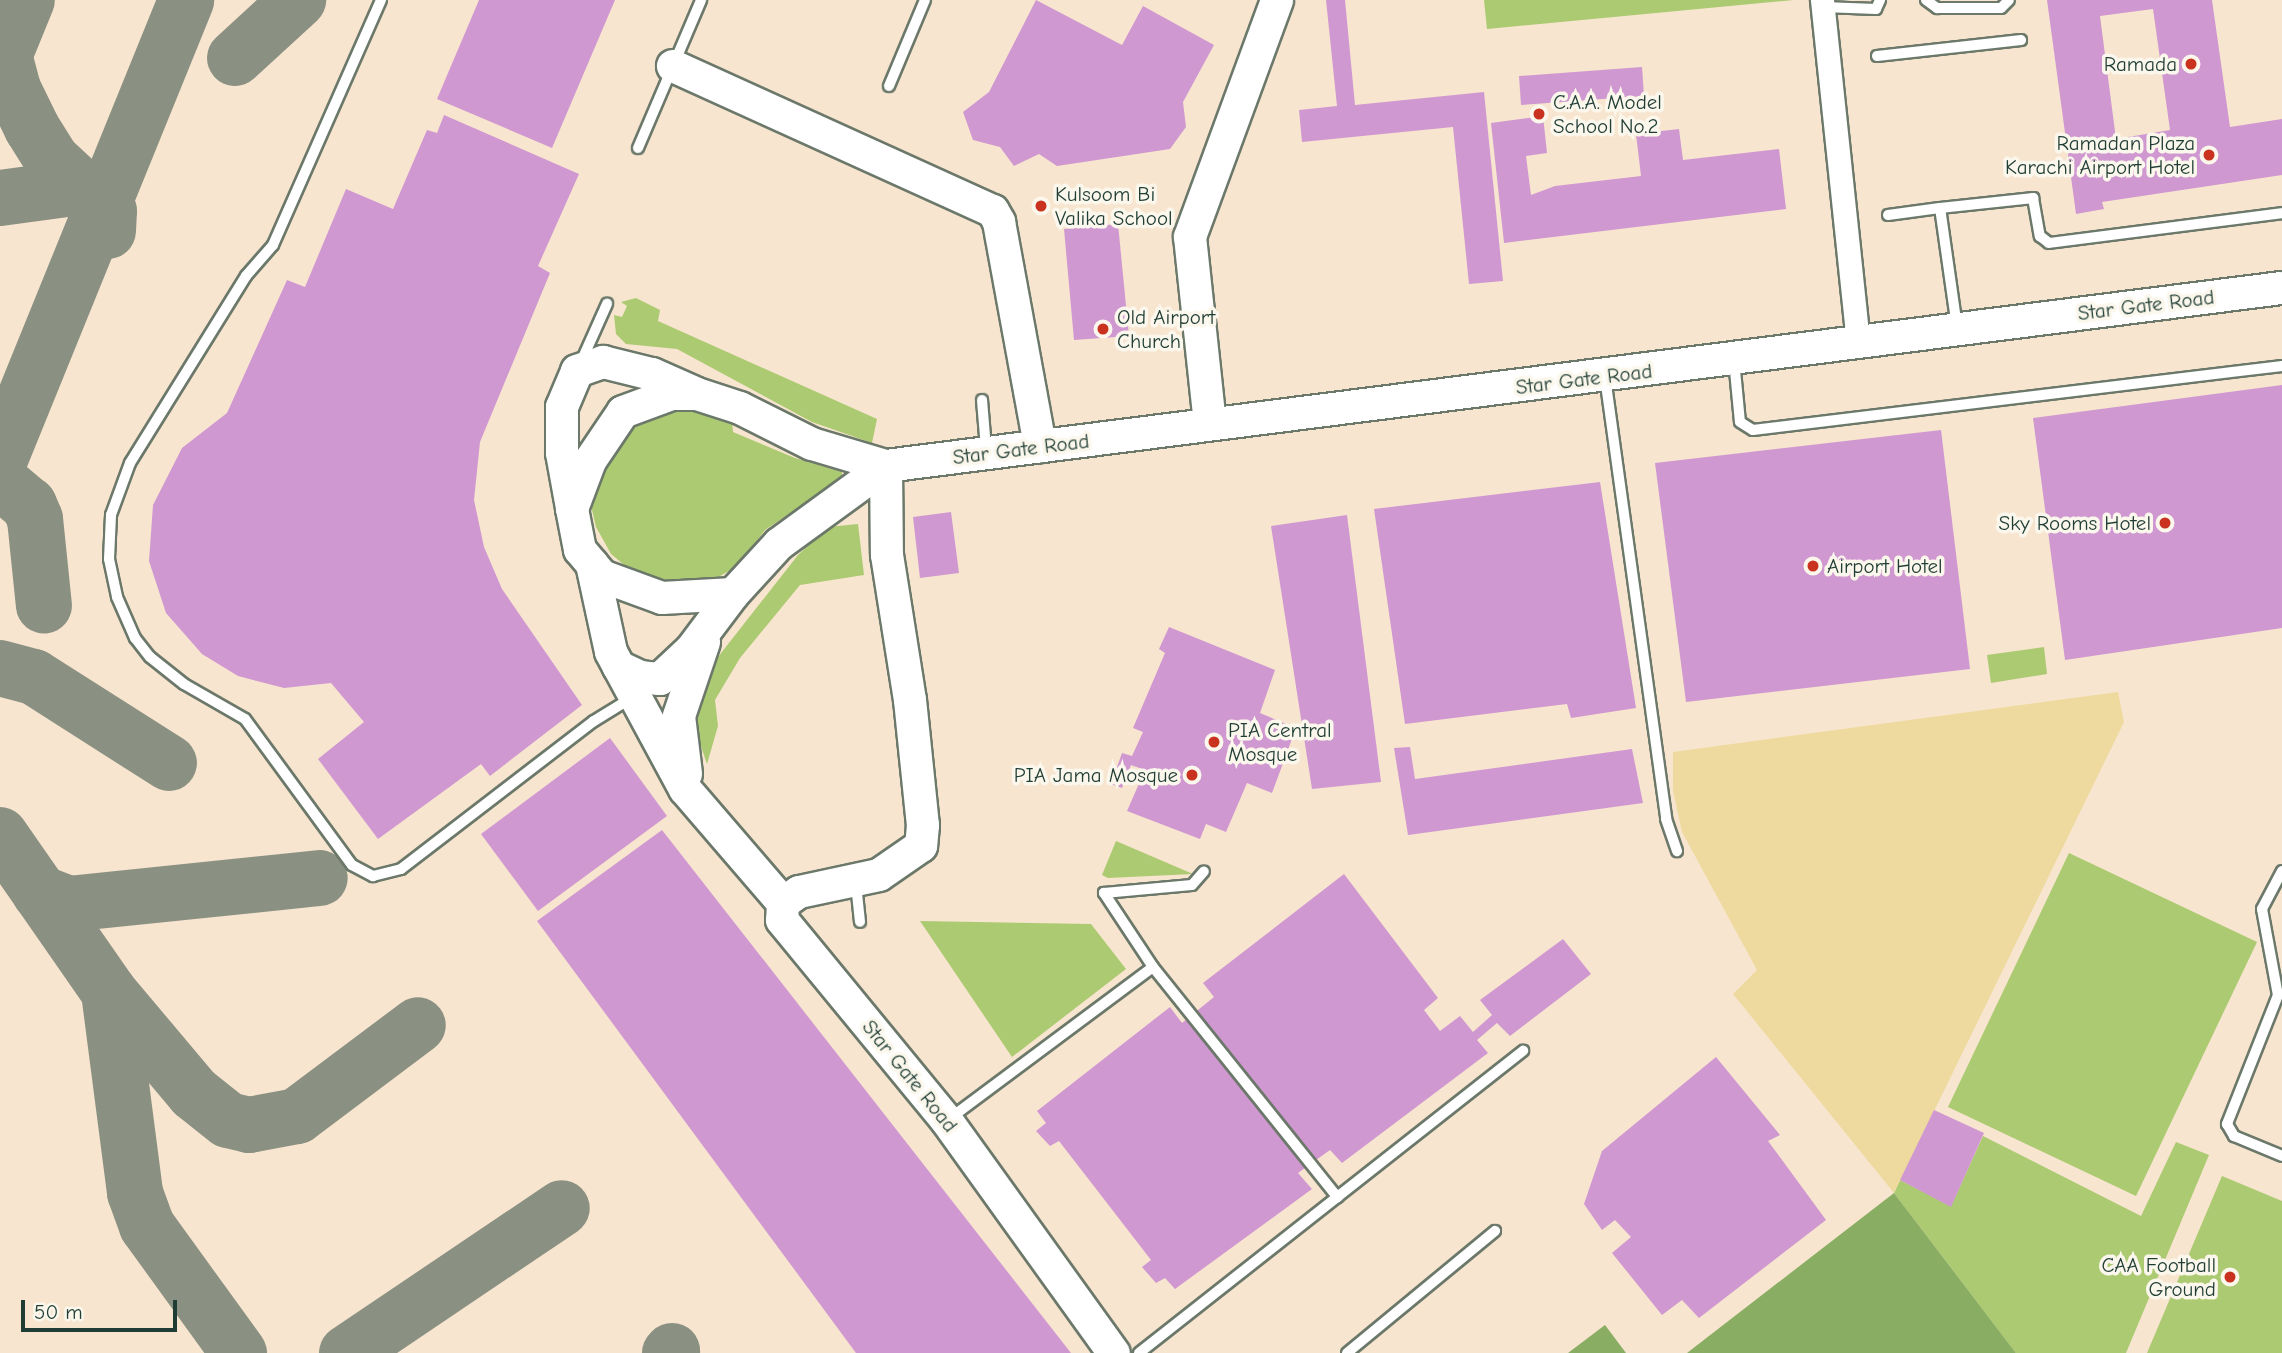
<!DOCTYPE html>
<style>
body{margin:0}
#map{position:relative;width:2282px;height:1353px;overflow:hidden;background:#f7e5cf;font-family:"Comic Neue",sans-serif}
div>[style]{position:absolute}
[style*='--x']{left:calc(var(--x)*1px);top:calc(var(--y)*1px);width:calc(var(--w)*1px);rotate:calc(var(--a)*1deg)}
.green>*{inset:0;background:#acca71}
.forest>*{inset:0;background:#89ae63}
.sand>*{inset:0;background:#eeda9e}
.taxiway>*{height:56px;margin:-28px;padding:0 28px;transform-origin:28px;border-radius:28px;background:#8b9182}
.building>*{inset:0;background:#d098d1}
.roads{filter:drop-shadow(2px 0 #6b786a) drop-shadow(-2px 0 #6b786a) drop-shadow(0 2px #6b786a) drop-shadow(0 -2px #6b786a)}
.lane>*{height:10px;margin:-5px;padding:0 5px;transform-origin:5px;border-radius:5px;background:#fff}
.street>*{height:23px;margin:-11.5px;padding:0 11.5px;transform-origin:11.5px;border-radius:11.5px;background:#fff}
.secondary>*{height:32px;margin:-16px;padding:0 16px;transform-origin:16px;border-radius:16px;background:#fff}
.dots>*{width:19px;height:19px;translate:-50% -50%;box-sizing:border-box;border:4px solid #fbf7ec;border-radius:50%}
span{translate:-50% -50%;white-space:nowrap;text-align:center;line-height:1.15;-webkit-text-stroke:7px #fbf7ec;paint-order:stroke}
.poi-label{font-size:21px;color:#1f3d34}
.right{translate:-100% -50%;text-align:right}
.left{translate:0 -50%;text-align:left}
.street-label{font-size:21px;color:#1f3d34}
.scale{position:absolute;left:21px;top:1300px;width:156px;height:32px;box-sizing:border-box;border:4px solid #1f3d34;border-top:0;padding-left:9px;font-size:21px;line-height:24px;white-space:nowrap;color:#1f3d34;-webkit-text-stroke:5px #fbf7ec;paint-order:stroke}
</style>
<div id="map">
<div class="green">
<i style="clip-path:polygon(1484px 0,1794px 0,1487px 29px)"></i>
<i style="clip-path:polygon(636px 298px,660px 310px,658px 321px,877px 419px,872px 443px,812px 422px,677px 349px,626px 344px,616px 334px,614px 315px,622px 317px,627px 306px,621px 302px)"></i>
<i style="clip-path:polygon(696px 407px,732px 420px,733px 432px,795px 458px,842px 472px,842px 478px,765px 530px,739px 565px,715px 579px,688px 586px,658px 584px,634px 573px,611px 554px,596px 527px,589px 497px,594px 468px,645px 412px)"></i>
<i style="clip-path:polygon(858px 524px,864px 575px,800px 585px,740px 658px,715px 700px,718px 726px,707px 764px,693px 723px,707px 671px,798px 555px,828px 527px)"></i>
<i style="clip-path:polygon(2044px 647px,2047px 674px,1991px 683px,1987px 655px)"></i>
<i style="clip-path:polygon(1116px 841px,1193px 874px,1108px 878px,1102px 875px)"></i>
<i style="clip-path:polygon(2069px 853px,2257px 942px,2136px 1196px,1948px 1107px)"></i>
<i style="clip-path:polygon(920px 921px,1091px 924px,1126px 969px,1012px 1057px)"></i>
<i style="clip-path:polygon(1983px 1136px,2141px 1216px,2176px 1142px,2209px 1155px,2126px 1353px,2016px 1353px,1894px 1193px,1900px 1180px,1951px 1206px)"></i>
<i style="clip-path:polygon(2222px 1176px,2282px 1201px,2282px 1353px,2147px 1353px)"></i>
</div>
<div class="forest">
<i style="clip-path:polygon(1894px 1193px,2016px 1353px,1687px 1353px)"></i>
<i style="clip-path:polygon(1605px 1325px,1626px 1353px,1568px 1353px)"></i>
</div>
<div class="sand">
<i style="clip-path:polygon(2118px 692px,2124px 722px,1894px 1193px,1733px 994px,1757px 970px,1682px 832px,1673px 791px,1673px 752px)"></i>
</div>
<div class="taxiway">
<i style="--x:4;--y:55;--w:35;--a:75"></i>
<i style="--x:13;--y:89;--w:43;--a:64"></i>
<i style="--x:32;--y:128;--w:38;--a:58"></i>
<i style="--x:52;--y:160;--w:40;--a:43"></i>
<i style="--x:235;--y:58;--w:86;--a:-42.6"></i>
<i style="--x:0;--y:66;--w:71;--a:-67.8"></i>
<i style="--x:0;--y:198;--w:82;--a:-7.7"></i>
<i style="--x:81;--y:187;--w:15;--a:16"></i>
<i style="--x:95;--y:191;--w:24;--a:55"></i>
<i style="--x:109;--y:211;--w:20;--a:93"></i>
<i style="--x:0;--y:459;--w:495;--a:-67.9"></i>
<i style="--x:0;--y:481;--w:38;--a:40"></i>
<i style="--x:29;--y:505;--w:15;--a:67"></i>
<i style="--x:35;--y:519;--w:87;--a:84.1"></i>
<i style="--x:0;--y:668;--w:35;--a:15"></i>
<i style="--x:34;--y:677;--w:160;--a:32.5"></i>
<i style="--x:0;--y:835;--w:191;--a:55.2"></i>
<i style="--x:109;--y:992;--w:203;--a:82.6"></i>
<i style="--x:135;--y:1193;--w:35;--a:70"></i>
<i style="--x:147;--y:1226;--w:157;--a:54.1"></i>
<i style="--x:40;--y:893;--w:30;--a:21"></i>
<i style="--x:68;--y:904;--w:253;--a:-5.9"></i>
<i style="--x:109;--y:992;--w:132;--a:49.9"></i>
<i style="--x:194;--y:1093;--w:43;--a:38.5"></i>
<i style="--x:228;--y:1120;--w:22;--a:13"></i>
<i style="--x:249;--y:1125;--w:49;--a:-10.6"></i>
<i style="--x:297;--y:1116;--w:151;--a:-36.9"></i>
<i style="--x:347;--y:1353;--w:259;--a:-34"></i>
<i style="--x:670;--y:1353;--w:3;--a:-45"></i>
</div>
<div class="building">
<i style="clip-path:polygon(479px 0,615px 0,552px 148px,437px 99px)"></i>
<i style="clip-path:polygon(1036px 0,1122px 45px,1143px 6px,1214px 45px,1183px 102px,1186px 127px,1170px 149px,1057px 166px,1039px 154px,1014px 166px,1000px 147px,973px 140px,963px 112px,989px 92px)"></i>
<i style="clip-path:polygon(1326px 0,1345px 0,1355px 105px,1484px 92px,1503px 281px,1469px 284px,1453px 127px,1302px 142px,1299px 110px,1337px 106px)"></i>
<i style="clip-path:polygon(evenodd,2047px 0,2212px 0,2230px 127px,2282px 119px,2282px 175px,2102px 202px,2104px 209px,2076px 214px,2047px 0,2153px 9px,2170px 130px,2116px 139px,2100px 16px,2153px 9px)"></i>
<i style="clip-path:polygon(1642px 67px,1644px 96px,1521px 105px,1519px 76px)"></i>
<i style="clip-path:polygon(444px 115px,579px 174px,538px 266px,550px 273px,480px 442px,474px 500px,484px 547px,502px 589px,582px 705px,490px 776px,481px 764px,378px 839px,318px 759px,364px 722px,331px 683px,284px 688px,238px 676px,202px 654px,166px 613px,149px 561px,153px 505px,182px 448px,227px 413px,287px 280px,305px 287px,346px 189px,393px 209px,427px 130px,437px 133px)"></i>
<i style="clip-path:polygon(1543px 116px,1547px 153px,1526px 156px,1531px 195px,1555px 186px,1641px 176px,1636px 134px,1679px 129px,1683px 160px,1779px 149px,1786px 209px,1504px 243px,1491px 123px)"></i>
<i style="clip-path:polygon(1118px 224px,1129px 336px,1074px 340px,1064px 229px)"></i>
<i style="clip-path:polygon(2282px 385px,2282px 628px,2065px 660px,2033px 418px)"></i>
<i style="clip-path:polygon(1941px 430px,1970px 669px,1686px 702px,1655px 463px)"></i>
<i style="clip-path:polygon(1600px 482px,1636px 708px,1571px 718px,1567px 704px,1405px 724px,1374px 509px)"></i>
<i style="clip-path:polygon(951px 512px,959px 573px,920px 578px,913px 517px)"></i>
<i style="clip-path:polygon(1347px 515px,1381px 782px,1312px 789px,1271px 526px)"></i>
<i style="clip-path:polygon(1169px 627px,1275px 670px,1260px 713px,1296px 728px,1272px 793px,1247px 783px,1226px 832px,1206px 824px,1200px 839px,1127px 811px,1145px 770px,1131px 765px,1122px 788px,1111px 784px,1122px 753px,1132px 756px,1143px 732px,1133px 728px,1165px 653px,1159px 649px)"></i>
<i style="clip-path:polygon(610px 738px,667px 816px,538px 911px,481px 834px)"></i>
<i style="clip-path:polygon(1410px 747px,1415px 779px,1632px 749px,1643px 803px,1408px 835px,1394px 748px)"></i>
<i style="clip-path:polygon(662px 830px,1071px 1353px,856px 1353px,537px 921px)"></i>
<i style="clip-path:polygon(1344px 874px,1438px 998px,1424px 1010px,1440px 1031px,1460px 1016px,1473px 1032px,1492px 1015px,1480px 1000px,1563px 939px,1591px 974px,1510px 1036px,1497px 1023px,1477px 1040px,1488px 1053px,1342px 1163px,1330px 1150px,1298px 1173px,1312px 1189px,1175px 1289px,1165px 1278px,1156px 1283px,1142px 1267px,1151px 1260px,1059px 1141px,1050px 1146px,1036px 1131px,1046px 1123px,1037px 1111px,1170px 1007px,1182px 1023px,1214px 997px,1203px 983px)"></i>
<i style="clip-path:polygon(1716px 1057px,1780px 1135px,1768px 1141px,1826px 1220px,1699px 1318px,1682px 1300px,1662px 1315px,1612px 1253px,1631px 1237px,1615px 1220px,1602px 1230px,1584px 1204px,1602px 1151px)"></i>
<i style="clip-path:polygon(1934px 1110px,1984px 1133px,1951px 1207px,1900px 1180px)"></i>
</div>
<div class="roads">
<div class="lane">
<i style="--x:381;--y:0;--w:268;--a:113.8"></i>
<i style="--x:273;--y:245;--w:41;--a:131.1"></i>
<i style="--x:246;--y:276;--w:220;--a:121.8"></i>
<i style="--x:130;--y:463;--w:55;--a:110.1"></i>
<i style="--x:111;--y:515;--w:44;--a:92.6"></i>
<i style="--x:109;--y:559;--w:39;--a:78"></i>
<i style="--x:117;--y:597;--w:45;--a:66.3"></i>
<i style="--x:135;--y:638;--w:24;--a:52"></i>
<i style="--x:150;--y:657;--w:43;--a:38.5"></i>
<i style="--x:184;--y:684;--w:70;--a:29.8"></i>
<i style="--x:245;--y:719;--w:181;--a:53.8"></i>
<i style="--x:352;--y:865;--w:24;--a:28"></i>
<i style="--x:373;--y:876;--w:29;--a:-14"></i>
<i style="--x:401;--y:869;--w:243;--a:-37.5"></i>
<i style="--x:594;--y:721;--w:46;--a:-31.6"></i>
<i style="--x:1926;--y:0;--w:14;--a:36"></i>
<i style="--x:1937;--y:8;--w:64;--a:0"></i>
<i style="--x:2001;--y:8;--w:11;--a:-45"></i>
<i style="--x:1823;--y:7;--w:53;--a:2.2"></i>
<i style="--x:1876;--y:9;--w:10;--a:-66"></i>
<i style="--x:1877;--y:56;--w:145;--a:-6.3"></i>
<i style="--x:889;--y:86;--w:93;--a:-67.3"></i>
<i style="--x:638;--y:148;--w:161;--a:-66.9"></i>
<i style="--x:1888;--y:215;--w:52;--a:-7.7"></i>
<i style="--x:1957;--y:327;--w:120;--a:-98.1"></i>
<i style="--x:1940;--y:208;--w:94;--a:-6.1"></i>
<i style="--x:2033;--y:198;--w:39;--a:80"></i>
<i style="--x:2040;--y:236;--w:11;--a:38"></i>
<i style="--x:2049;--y:243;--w:235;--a:-7.3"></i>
<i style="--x:1734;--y:360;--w:62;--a:84.5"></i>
<i style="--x:1740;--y:422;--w:15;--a:32"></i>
<i style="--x:1753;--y:430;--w:533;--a:-6.9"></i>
<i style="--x:581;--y:362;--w:64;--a:-65.9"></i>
<i style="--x:1605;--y:377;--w:446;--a:82.1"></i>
<i style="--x:1666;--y:819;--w:34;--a:71"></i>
<i style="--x:982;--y:400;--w:49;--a:85.3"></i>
<i style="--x:2282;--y:871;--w:43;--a:117.8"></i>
<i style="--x:2262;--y:909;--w:87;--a:79.5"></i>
<i style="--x:2278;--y:995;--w:139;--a:111.6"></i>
<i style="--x:2227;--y:1124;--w:14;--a:60"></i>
<i style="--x:2234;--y:1136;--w:52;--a:22.6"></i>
<i style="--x:856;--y:884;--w:38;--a:84"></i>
<i style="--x:1153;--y:967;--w:295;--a:51.3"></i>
<i style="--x:949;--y:1119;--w:254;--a:-36.7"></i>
<i style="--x:1153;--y:967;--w:89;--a:-123.5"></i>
<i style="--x:1104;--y:893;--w:88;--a:-5.2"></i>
<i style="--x:1192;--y:885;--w:18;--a:-49"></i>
<i style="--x:1139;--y:1353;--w:489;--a:-38.2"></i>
<i style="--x:1347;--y:1353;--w:192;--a:-39.5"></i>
</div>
<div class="street">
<i style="--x:1822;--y:0;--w:344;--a:84"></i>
</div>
<div class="secondary">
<i style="--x:673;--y:66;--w:351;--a:24.4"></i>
<i style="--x:993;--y:211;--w:13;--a:61"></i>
<i style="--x:999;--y:222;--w:228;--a:79.6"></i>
<i style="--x:1210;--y:424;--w:188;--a:-96.1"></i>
<i style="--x:1190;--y:237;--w:252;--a:-69.8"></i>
<i style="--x:886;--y:466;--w:132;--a:143.9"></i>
<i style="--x:779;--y:544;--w:68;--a:132.6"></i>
<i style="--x:733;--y:594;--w:71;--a:176.8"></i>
<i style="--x:662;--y:598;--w:64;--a:-159.9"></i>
<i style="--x:602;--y:576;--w:34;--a:-130"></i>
<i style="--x:580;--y:550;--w:42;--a:-101"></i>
<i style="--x:572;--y:509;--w:51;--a:-69.4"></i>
<i style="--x:590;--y:461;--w:59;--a:-56"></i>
<i style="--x:623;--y:412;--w:52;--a:-20.2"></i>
<i style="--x:672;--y:394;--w:25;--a:0"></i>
<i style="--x:697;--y:394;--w:45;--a:18"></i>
<i style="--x:740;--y:408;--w:80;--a:26.6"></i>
<i style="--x:812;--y:444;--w:77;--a:16.6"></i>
<i style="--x:886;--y:466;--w:1407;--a:-7.27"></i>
<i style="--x:886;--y:466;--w:89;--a:89.4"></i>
<i style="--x:887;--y:555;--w:147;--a:81"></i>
<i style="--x:910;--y:700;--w:126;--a:84.1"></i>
<i style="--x:923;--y:825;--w:21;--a:95"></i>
<i style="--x:921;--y:846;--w:51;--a:145.4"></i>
<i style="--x:879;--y:875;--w:82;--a:168"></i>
<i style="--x:799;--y:892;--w:19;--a:145"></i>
<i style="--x:783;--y:903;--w:17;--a:93"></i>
<i style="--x:782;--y:920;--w:260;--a:50.6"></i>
<i style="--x:947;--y:1121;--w:286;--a:54.3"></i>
<i style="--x:572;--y:508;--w:56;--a:-100.3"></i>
<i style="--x:562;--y:453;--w:46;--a:-90"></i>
<i style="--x:562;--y:407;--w:39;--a:-67"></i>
<i style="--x:577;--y:371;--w:28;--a:-19"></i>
<i style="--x:603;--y:362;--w:50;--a:13.8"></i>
<i style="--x:652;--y:374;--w:45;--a:23.7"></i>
<i style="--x:592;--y:564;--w:90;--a:77.8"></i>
<i style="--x:611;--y:652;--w:17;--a:62"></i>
<i style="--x:619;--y:667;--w:23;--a:25"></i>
<i style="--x:640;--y:677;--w:20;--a:6"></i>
<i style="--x:660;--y:679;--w:42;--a:-43.1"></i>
<i style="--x:691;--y:650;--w:70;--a:-53.1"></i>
<i style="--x:619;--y:667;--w:139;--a:61.6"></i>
<i style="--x:685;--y:789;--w:150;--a:49.3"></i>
<i style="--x:686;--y:774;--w:58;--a:-96.9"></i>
<i style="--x:679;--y:716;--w:78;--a:-71.3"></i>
</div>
</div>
<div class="dots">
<i style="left:2191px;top:64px;background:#c8321e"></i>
<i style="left:1539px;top:114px;background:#c8321e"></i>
<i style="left:2209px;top:155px;background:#c8321e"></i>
<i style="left:1041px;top:206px;background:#c8321e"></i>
<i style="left:1103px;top:329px;background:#c8321e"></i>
<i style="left:2165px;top:523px;background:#c8321e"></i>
<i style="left:1813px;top:566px;background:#c8321e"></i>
<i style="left:1214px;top:742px;background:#c8321e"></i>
<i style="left:1192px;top:775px;background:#c8321e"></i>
<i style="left:2230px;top:1277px;background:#c8321e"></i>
</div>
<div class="poi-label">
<span class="right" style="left:2177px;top:64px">Ramada</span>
<span class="left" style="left:1553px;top:114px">C.A.A. Model<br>School No.2</span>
<span class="right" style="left:2195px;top:155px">Ramadan Plaza<br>Karachi Airport Hotel</span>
<span class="left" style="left:1055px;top:206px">Kulsoom Bi<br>Valika School</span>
<span class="left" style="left:1117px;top:329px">Old Airport<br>Church</span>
<span class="right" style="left:2151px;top:523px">Sky Rooms Hotel</span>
<span class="left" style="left:1827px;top:566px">Airport Hotel</span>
<span class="left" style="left:1228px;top:742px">PIA Central<br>Mosque</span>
<span class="right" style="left:1178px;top:775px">PIA Jama Mosque</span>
<span class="right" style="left:2216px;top:1277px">CAA Football<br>Ground</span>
</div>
<div class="street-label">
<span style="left:2146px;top:305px;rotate:-7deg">Star Gate Road</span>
<span style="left:1584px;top:379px;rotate:-7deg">Star Gate Road</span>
<span style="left:1021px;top:449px;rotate:-7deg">Star Gate Road</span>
<span style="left:910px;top:1076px;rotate:51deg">Star Gate Road</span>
</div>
<div class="scale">50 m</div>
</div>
